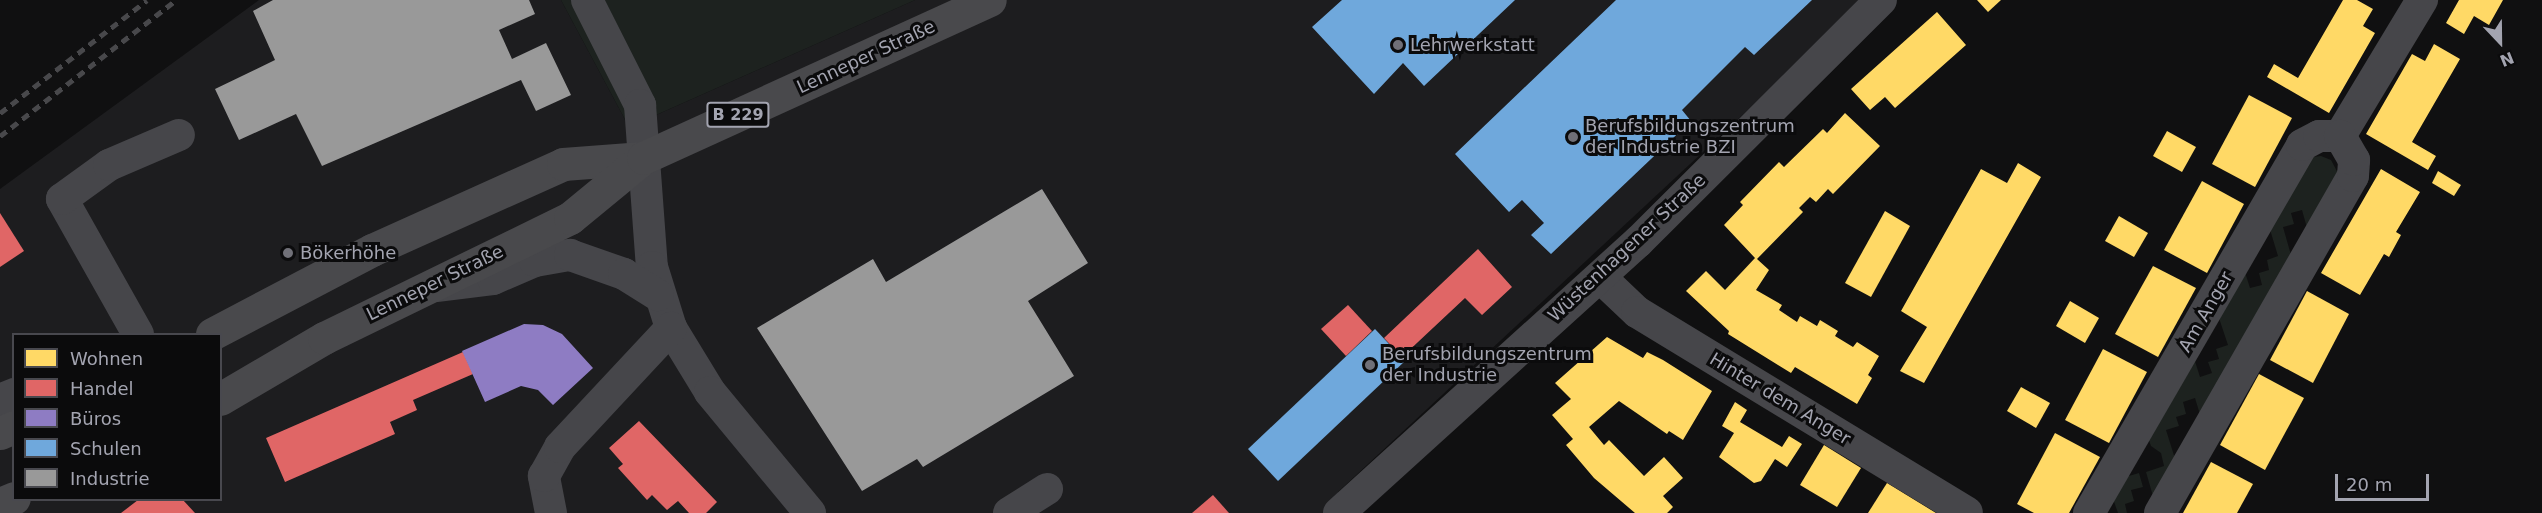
<!DOCTYPE html>
<meta charset="utf-8">
<style>
body{margin:0}
#map{position:relative;width:2542px;height:513px;overflow:hidden;background:#101011;font-family:"DejaVu Sans",sans-serif}
div>[style]{position:absolute}
[style*='--x']{left:calc(var(--x)*1px);top:calc(var(--y)*1px);width:calc(var(--w)*1px);rotate:calc(var(--a)*1deg)}
.built>*{inset:0;background:#1d1d1f}
.green>*{inset:0;background:#1d221f}
.homes>*{inset:0;background:#ffd966}
.shops>*{inset:0;background:#e06666}
.offices>*{inset:0;background:#8e7cc3}
.schools>*{inset:0;background:#6fa8dc}
.industry>*{inset:0;background:#999}
.minor>*{height:32px;margin:-16px;padding:0 16px;transform-origin:16px;border-radius:16px;background:#46464a}
.major>*{height:33px;margin:-16.5px;padding:0 16.5px;transform-origin:16.5px;border-radius:16.5px;background:#49494c}
.rail>*{height:4.5px;margin-top:-2.25px;transform-origin:0;background:repeating-linear-gradient(90deg,#48484b 0 8px,transparent 0 14px)}
.dots>*{width:16px;height:16px;translate:-50% -50%;box-sizing:border-box;border:3px solid #0b0b0c;border-radius:50%}
span{translate:-50% -50%;white-space:nowrap;text-align:center;line-height:1.15;-webkit-text-stroke:6px #0b0b0c;paint-order:stroke}
.shield-label span{padding:2px 4px;background:#0b0b0c;border:2px solid;border-radius:4px;-webkit-text-stroke-width:0}
.shield-label{font-size:16px;color:#a3a4b0;font-weight:700}
.poi-label{font-size:18px;color:#a3a4b0}
.left{translate:0 -50%;text-align:left}
.street-label{font-size:18px;color:#a3a4b0}
.legend{position:absolute;left:12px;top:333px;width:210px;height:168px;box-sizing:border-box;background:#0b0b0c;border:2px solid #48484e;margin:0;padding:8px 10px;list-style:none;font-size:18px;color:#a3a4b0}
.legend li{display:flex;align-items:center;gap:12px;height:30px}
.legend b{width:30px;border:2px solid #48484e}
.north{position:absolute;left:2470px;top:12px;width:60px;height:60px;-webkit-text-stroke:4px #0b0b0c;paint-order:stroke;rotate:158deg;font-size:16px;font-weight:700;line-height:24px;text-align:center;color:#a3a4b0}
.north::after{content:'';display:block;margin:auto;width:21px;height:27px;background:#a3a4b0;clip-path:polygon(50% 0,100% 100%,50% 72%,0 100%)}
.scale{position:absolute;left:2335px;top:474px;width:94px;height:27px;box-sizing:border-box;border:3px solid #a3a4b0;border-top:0;padding-left:8px;font-size:18px;line-height:21px;white-space:nowrap;color:#a3a4b0;-webkit-text-stroke:4px #0b0b0c;paint-order:stroke}
</style>
<div id="map">
<div class="built">
<i style="clip-path:polygon(evenodd,259px 0,561px 0,629px 127px,915px 0,1866px 0,1338px 492px,1357px 513px,0 513px,0 189px,259px 0,14px 334px,220px 334px,220px 500px,14px 500px,14px 334px)"></i>
</div>
<div class="green">
<i style="clip-path:polygon(561px 0,915px 0,629px 127px)"></i>
<i style="clip-path:polygon(2321px 156px,2331px 160px,2339px 175px,2309px 235px,2302px 210px,2291px 213px,2294px 224px,2283px 227px,2293px 262px,2202px 421px,2195px 398px,2183px 402px,2186px 414px,2176px 417px,2179px 426px,2166px 430px,2177px 465px,2155px 503px,2146px 472px,2164px 466px,2161px 453px,2151px 446px,2147px 435px,2193px 355px,2200px 377px,2212px 373px,2208px 362px,2219px 359px,2216px 349px,2228px 345px,2217px 312px,2243px 266px,2250px 288px,2262px 285px,2259px 273px,2269px 270px,2267px 260px,2278px 256px,2268px 223px,2313px 157px)"></i>
<i style="clip-path:polygon(2139px 473px,2143px 487px,2131px 490px,2134px 501px,2125px 504px,2127px 513px,2118px 513px,2112px 496px,2122px 478px)"></i>
</div>
<div class="homes">
<i style="clip-path:polygon(1977px 0,2001px 0,1988px 12px)"></i>
<i style="clip-path:polygon(2343px 0,2357px 0,2373px 9px,2363px 26px,2375px 33px,2329px 113px,2267px 77px,2274px 64px,2298px 78px)"></i>
<i style="clip-path:polygon(2459px 0,2503px 0,2489px 25px,2474px 16px,2464px 34px,2446px 23px)"></i>
<i style="clip-path:polygon(1937px 12px,1966px 45px,1895px 108px,1885px 97px,1870px 110px,1851px 89px)"></i>
<i style="clip-path:polygon(2434px 44px,2460px 59px,2412px 142px,2436px 156px,2428px 170px,2366px 134px,2412px 54px,2425px 61px)"></i>
<i style="clip-path:polygon(2249px 95px,2292px 118px,2255px 187px,2212px 164px)"></i>
<i style="clip-path:polygon(1845px 113px,1880px 146px,1833px 194px,1828px 189px,1816px 202px,1810px 197px,1799px 208px,1803px 212px,1757px 259px,1769px 270px,1756px 290px,1782px 305px,1779px 310px,1797px 322px,1800px 316px,1817px 326px,1820px 320px,1838px 331px,1835px 336px,1853px 347px,1857px 342px,1879px 356px,1868px 375px,1872px 378px,1857px 404px,1795px 367px,1791px 373px,1728px 334px,1729px 331px,1686px 291px,1706px 271px,1725px 290px,1755px 258px,1724px 225px,1743px 205px,1740px 202px,1779px 162px,1784px 167px,1823px 129px,1827px 133px)"></i>
<i style="clip-path:polygon(2167px 131px,2196px 147px,2182px 172px,2153px 156px)"></i>
<i style="clip-path:polygon(2018px 163px,2041px 177px,1924px 383px,1900px 371px,1927px 327px,1901px 311px,1981px 169px,2007px 183px)"></i>
<i style="clip-path:polygon(2381px 169px,2420px 192px,2396px 232px,2401px 235px,2389px 257px,2384px 254px,2360px 295px,2321px 273px)"></i>
<i style="clip-path:polygon(2438px 171px,2461px 185px,2454px 196px,2432px 183px)"></i>
<i style="clip-path:polygon(2202px 181px,2244px 204px,2207px 273px,2164px 250px)"></i>
<i style="clip-path:polygon(1885px 211px,1910px 226px,1871px 297px,1845px 283px)"></i>
<i style="clip-path:polygon(2119px 216px,2148px 233px,2134px 257px,2105px 241px)"></i>
<i style="clip-path:polygon(2153px 266px,2196px 288px,2158px 357px,2115px 334px)"></i>
<i style="clip-path:polygon(2307px 291px,2349px 314px,2313px 383px,2270px 360px)"></i>
<i style="clip-path:polygon(2070px 301px,2099px 318px,2085px 343px,2056px 326px)"></i>
<i style="clip-path:polygon(1607px 337px,1643px 358px,1647px 352px,1663px 360px,1712px 391px,1683px 440px,1669px 431px,1667px 434px,1619px 401px,1589px 427px,1604px 445px,1609px 440px,1644px 476px,1664px 457px,1683px 478px,1663px 496px,1673px 507px,1667px 513px,1635px 513px,1594px 478px,1566px 445px,1573px 439px,1552px 415px,1571px 399px,1555px 383px)"></i>
<i style="clip-path:polygon(2103px 349px,2147px 372px,2109px 443px,2065px 420px)"></i>
<i style="clip-path:polygon(2259px 374px,2304px 398px,2265px 470px,2220px 445px)"></i>
<i style="clip-path:polygon(2021px 387px,2050px 403px,2036px 428px,2007px 411px)"></i>
<i style="clip-path:polygon(1735px 402px,1747px 410px,1740px 422px,1782px 447px,1789px 436px,1802px 444px,1787px 467px,1775px 459px,1761px 481px,1754px 483px,1719px 457px,1734px 433px,1722px 426px)"></i>
<i style="clip-path:polygon(2055px 433px,2100px 457px,2069px 513px,2034px 513px,2017px 504px)"></i>
<i style="clip-path:polygon(1824px 445px,1861px 468px,1837px 507px,1800px 485px)"></i>
<i style="clip-path:polygon(2211px 462px,2253px 484px,2237px 513px,2183px 513px)"></i>
<i style="clip-path:polygon(1887px 483px,1936px 513px,1868px 513px)"></i>
</div>
<div class="shops">
<i style="clip-path:polygon(0 213px,24px 251px,0 267px)"></i>
<i style="clip-path:polygon(1478px 249px,1512px 287px,1482px 315px,1465px 298px,1402px 357px,1384px 338px)"></i>
<i style="clip-path:polygon(1348px 305px,1372px 331px,1346px 356px,1321px 329px)"></i>
<i style="clip-path:polygon(463px 352px,473px 374px,413px 400px,417px 410px,390px 422px,395px 434px,285px 482px,266px 438px)"></i>
<i style="clip-path:polygon(639px 421px,717px 502px,706px 513px,689px 513px,678px 501px,667px 510px,652px 495px,647px 500px,618px 468px,623px 464px,609px 448px)"></i>
<i style="clip-path:polygon(1213px 495px,1229px 513px,1192px 513px)"></i>
<i style="clip-path:polygon(138px 500px,183px 500px,195px 513px,121px 513px)"></i>
</div>
<div class="offices">
<i style="clip-path:polygon(524px 324px,543px 325px,562px 334px,593px 368px,553px 405px,538px 390px,521px 386px,485px 402px,462px 351px)"></i>
</div>
<div class="schools">
<i style="clip-path:polygon(1342px 0,1515px 0,1424px 86px,1403px 63px,1374px 94px,1312px 27px)"></i>
<i style="clip-path:polygon(1616px 0,1812px 0,1754px 55px,1745px 47px,1682px 110px,1691px 121px,1551px 254px,1531px 235px,1544px 223px,1522px 200px,1509px 212px,1455px 154px)"></i>
<i style="clip-path:polygon(1375px 329px,1405px 361px,1278px 481px,1248px 449px)"></i>
</div>
<div class="industry">
<i style="clip-path:polygon(273px 0,529px 0,535px 14px,499px 30px,512px 59px,546px 43px,571px 95px,536px 111px,521px 80px,322px 166px,296px 114px,239px 140px,215px 89px,275px 60px,253px 11px)"></i>
<i style="clip-path:polygon(1042px 189px,1088px 263px,1028px 301px,1074px 376px,923px 467px,917px 459px,862px 491px,757px 328px,873px 259px,886px 282px)"></i>
</div>
<div class="minor">
<i style="--x:587;--y:0;--w:118;--a:63.2"></i>
<i style="--x:640;--y:105;--w:162;--a:85.8"></i>
<i style="--x:652;--y:267;--w:64;--a:72.7"></i>
<i style="--x:671;--y:328;--w:75;--a:58.6"></i>
<i style="--x:710;--y:392;--w:157;--a:50.4"></i>
<i style="--x:2340;--y:136;--w:159;--a:-58.9"></i>
<i style="--x:1600;--y:277;--w:51;--a:43.4"></i>
<i style="--x:1637;--y:312;--w:386;--a:31.3"></i>
<i style="--x:436;--y:286;--w:57;--a:-7"></i>
<i style="--x:493;--y:279;--w:46;--a:-23.2"></i>
<i style="--x:535;--y:261;--w:36;--a:-10"></i>
<i style="--x:570;--y:255;--w:57;--a:19.4"></i>
<i style="--x:624;--y:274;--w:40;--a:32"></i>
<i style="--x:138;--y:334;--w:155;--a:-119.4"></i>
<i style="--x:62;--y:199;--w:58;--a:-35.9"></i>
<i style="--x:109;--y:165;--w:76;--a:-23.2"></i>
<i style="--x:0;--y:400;--w:15;--a:-23"></i>
<i style="--x:551;--y:513;--w:38;--a:-101"></i>
<i style="--x:544;--y:476;--w:33;--a:-61"></i>
<i style="--x:560;--y:447;--w:163;--a:-47"></i>
<i style="--x:1009;--y:513;--w:45;--a:-32.3"></i>
<i style="--x:1339;--y:513;--w:404;--a:-42.2"></i>
<i style="--x:1638;--y:242;--w:343;--a:-44.9"></i>
<i style="--x:2089;--y:513;--w:425;--a:-59.9"></i>
<i style="--x:2302;--y:145;--w:19;--a:-28"></i>
<i style="--x:2319;--y:136;--w:21;--a:0"></i>
<i style="--x:2160;--y:513;--w:388;--a:-60.2"></i>
<i style="--x:2353;--y:176;--w:16;--a:-86"></i>
<i style="--x:2354;--y:160;--w:28;--a:-120"></i>
</div>
<div class="major">
<i style="--x:212;--y:334;--w:181;--a:-27.7"></i>
<i style="--x:372;--y:250;--w:209;--a:-24.2"></i>
<i style="--x:563;--y:164;--w:80;--a:-4.3"></i>
<i style="--x:220;--y:399;--w:121;--a:-30.4"></i>
<i style="--x:324;--y:338;--w:274;--a:-26"></i>
<i style="--x:570;--y:218;--w:94;--a:-39.4"></i>
<i style="--x:643;--y:158;--w:381;--a:-24.5"></i>
<i style="--x:0;--y:433;--w:15;--a:-23"></i>
<i style="--x:0;--y:504;--w:15;--a:-23"></i>
</div>
<div class="rail">
<i style="--x:0;--y:113;--w:185;--a:-37.5"></i>
<i style="--x:0;--y:136;--w:222;--a:-37.7"></i>
</div>
<div class="dots">
<i style="left:1398px;top:45px;background:#707078"></i>
<i style="left:1573px;top:137px;background:#707078"></i>
<i style="left:288px;top:253px;background:#707078"></i>
<i style="left:1370px;top:365px;background:#707078"></i>
</div>
<div class="shield-label">
<span style="left:738px;top:115px">B 229</span>
</div>
<div class="poi-label">
<span class="left" style="left:1410px;top:45px">Lehrwerkstatt</span>
<span class="left" style="left:1585px;top:137px">Berufsbildungszentrum<br>der Industrie BZI</span>
<span class="left" style="left:300px;top:253px">Bökerhöhe</span>
<span class="left" style="left:1382px;top:365px">Berufsbildungszentrum<br>der Industrie</span>
</div>
<div class="street-label">
<span style="left:866px;top:57px;rotate:-25deg">Lenneper Straße</span>
<span style="left:1627px;top:248px;rotate:-43deg">Wüstenhagener Straße</span>
<span style="left:435px;top:283px;rotate:-26deg">Lenneper Straße</span>
<span style="left:2206px;top:312px;rotate:-60deg">Am Anger</span>
<span style="left:1780px;top:399px;rotate:31deg">Hinter dem Anger</span>
</div>
<ul class="legend">
<li><b style="height:16px;background:#ffd966"></b>Wohnen</li>
<li><b style="height:16px;background:#e06666"></b>Handel</li>
<li><b style="height:16px;background:#8e7cc3"></b>Büros</li>
<li><b style="height:16px;background:#6fa8dc"></b>Schulen</li>
<li><b style="height:16px;background:#999"></b>Industrie</li>
</ul>
<div class="north">N</div>
<div class="scale">20 m</div>
</div>
